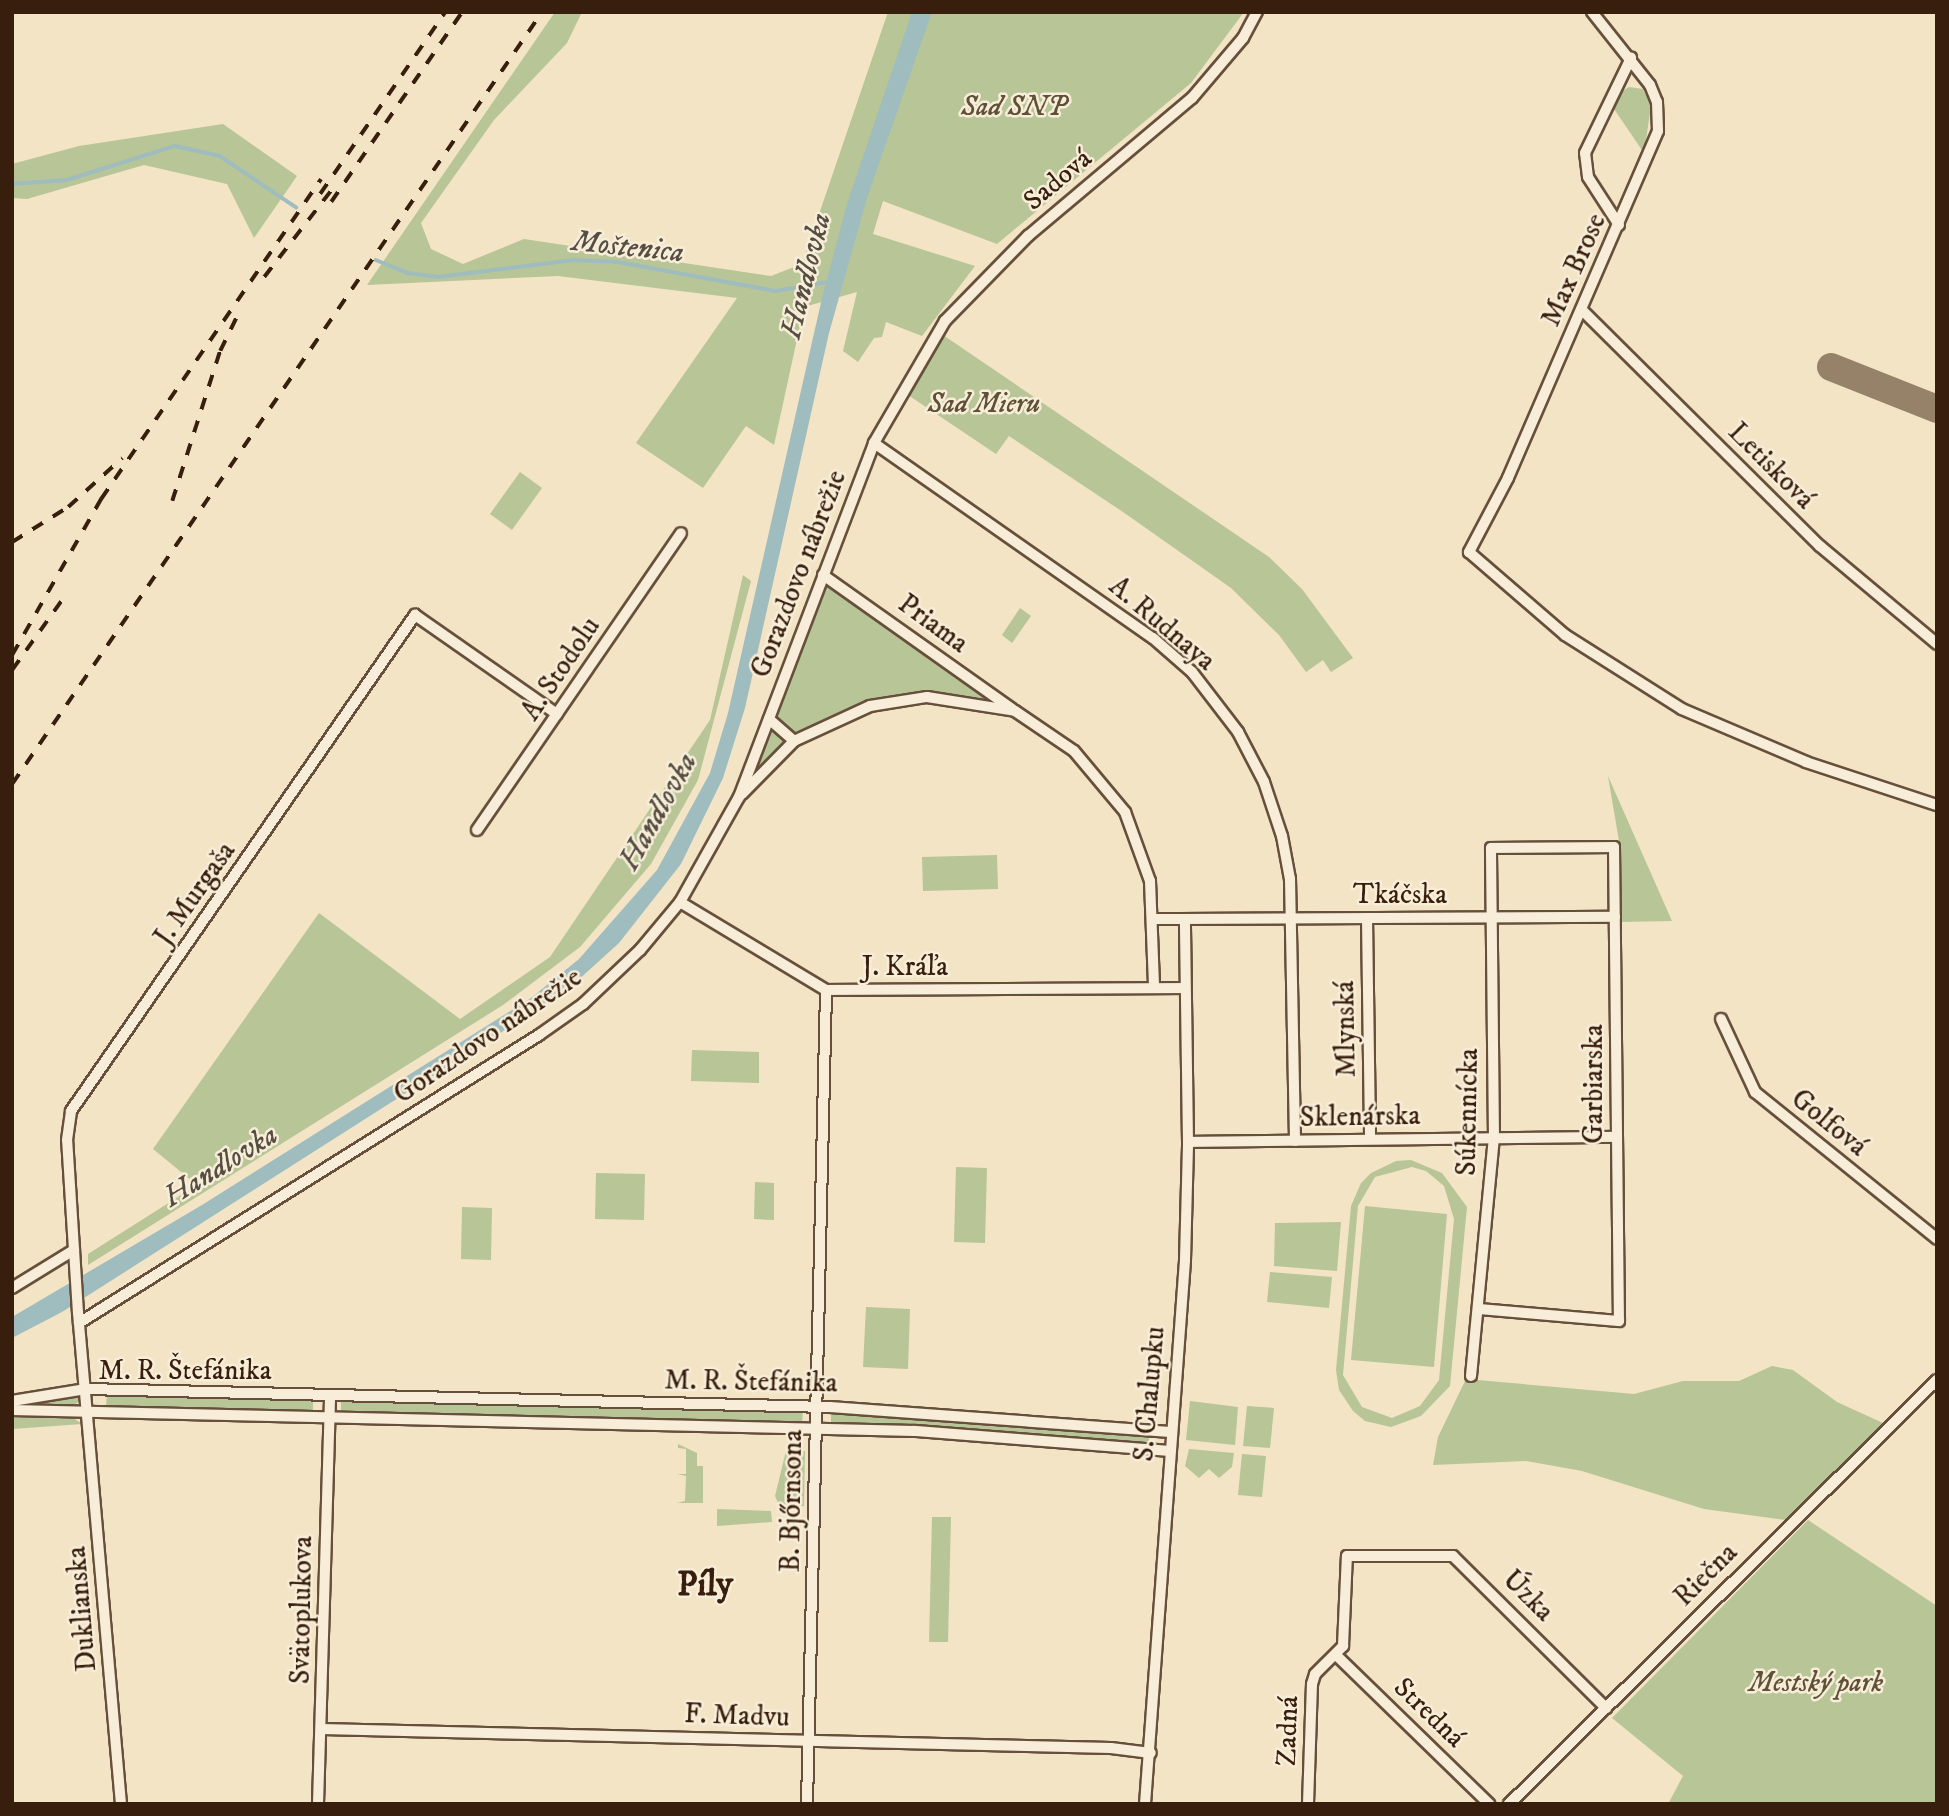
<!DOCTYPE html>
<meta charset="utf-8">
<style>
body{margin:0}
#map{position:relative;width:1949px;height:1816px;overflow:hidden;background:#f3e4c5;font-family:"IM FELL DW Pica",serif}
div>[style]{position:absolute}
[style*='--x']{left:calc(var(--x)*1px);top:calc(var(--y)*1px);width:calc(var(--w)*1px);rotate:calc(var(--a)*1deg)}
.green>*{inset:0;background:#b7c597}
.water>*{inset:0;background:#9fbcbe}
.stream>*{height:3.5px;margin:-1.75px;padding:0 1.75px;transform-origin:1.75px;border-radius:1.75px;background:#9fbcbe}
.taxiway>*{height:28px;margin:-14px;padding:0 14px;transform-origin:14px;border-radius:14px;background:#968269}
.roads{filter:drop-shadow(2px 0 #67503b) drop-shadow(-2px 0 #67503b) drop-shadow(0 2px #67503b) drop-shadow(0 -2px #67503b)}
.street>*{height:10px;margin:-5px;padding:0 5px;transform-origin:5px;border-radius:5px;background:#f7edd9}
.rail>*{height:3.5px;margin-top:-1.75px;transform-origin:0;background:repeating-linear-gradient(90deg,#381f0d 0 12px,transparent 0 24px)}
span{translate:-50% -50%;white-space:nowrap;text-align:center;line-height:1.15;-webkit-text-stroke:5px #f7edd9;paint-order:stroke}
.park-label{font-size:28px;color:#5e5136;font-style:italic}
.street-label{font-size:28px;color:#381f0d}
.water-label{font-size:30px;color:#574e42;font-style:italic}
.district-label{font-size:35px;color:#381f0d;font-weight:700}
.frame{position:absolute;inset:0;border:14px solid #381f0d;pointer-events:none}
</style>
<div id="map">
<div class="green">
<i style="clip-path:polygon(555px 12px,582px 12px,567px 43px,494px 120px,421px 223px,431px 249px,463px 264px,524px 239px,771px 276px,802px 264px,888px 12px,1244px 12px,1191px 83px,997px 244px,883px 201px,873px 234px,975px 266px,922px 336px,886px 322px,882px 337px,874px 338px,858px 362px,843px 351px,857px 292px,804px 307px,774px 445px,746px 426px,703px 488px,636px 443px,737px 298px,558px 276px,367px 285px)"></i>
<i style="clip-path:polygon(1629px 87px,1643px 89px,1651px 106px,1644px 153px,1614px 109px,1616px 95px)"></i>
<i style="clip-path:polygon(223px 124px,297px 176px,254px 238px,227px 184px,144px 165px,27px 199px,12px 198px,12px 164px,79px 146px)"></i>
<i style="clip-path:polygon(943px 335px,1269px 557px,1302px 589px,1353px 658px,1331px 672px,1323px 660px,1306px 672px,1279px 635px,1231px 588px,1123px 512px,1009px 436px,996px 454px,905px 393px)"></i>
<i style="clip-path:polygon(520px 472px,542px 488px,512px 530px,490px 514px)"></i>
<i style="clip-path:polygon(743px 575px,751px 581px,698px 780px,651px 864px,580px 947px,503px 1005px,88px 1265px,88px 1254px,197px 1185px,153px 1149px,319px 913px,460px 1019px,550px 957px,710px 720px)"></i>
<i style="clip-path:polygon(824px 575px,1006px 708px,951px 701px,870px 705px,794px 740px,738px 799px)"></i>
<i style="clip-path:polygon(1020px 608px,1031px 616px,1012px 643px,1002px 635px)"></i>
<i style="clip-path:polygon(1608px 776px,1672px 921px,1620px 922px,1619px 841px)"></i>
<i style="clip-path:polygon(997px 855px,998px 889px,923px 891px,922px 857px)"></i>
<i style="clip-path:polygon(692px 1050px,759px 1052px,759px 1083px,691px 1081px)"></i>
<i style="clip-path:polygon(evenodd,1411px 1160px,1442px 1173px,1467px 1207px,1450px 1386px,1421px 1416px,1391px 1427px,1365px 1421px,1353px 1411px,1339px 1390px,1336px 1370px,1351px 1206px,1361px 1183px,1371px 1173px,1396px 1161px,1411px 1160px,1412px 1167px,1426px 1171px,1444px 1186px,1454px 1219px,1439px 1380px,1420px 1406px,1392px 1418px,1362px 1407px,1343px 1375px,1358px 1206px,1375px 1177px,1412px 1167px)"></i>
<i style="clip-path:polygon(956px 1167px,987px 1168px,985px 1243px,954px 1242px)"></i>
<i style="clip-path:polygon(596px 1173px,645px 1174px,644px 1220px,595px 1219px)"></i>
<i style="clip-path:polygon(755px 1182px,774px 1183px,774px 1220px,754px 1219px)"></i>
<i style="clip-path:polygon(1365px 1206px,1447px 1214px,1434px 1367px,1351px 1360px)"></i>
<i style="clip-path:polygon(462px 1207px,492px 1208px,491px 1260px,461px 1259px)"></i>
<i style="clip-path:polygon(1341px 1222px,1337px 1271px,1274px 1266px,1275px 1223px)"></i>
<i style="clip-path:polygon(1270px 1272px,1332px 1277px,1329px 1308px,1267px 1302px)"></i>
<i style="clip-path:polygon(866px 1307px,910px 1309px,908px 1369px,863px 1367px)"></i>
<i style="clip-path:polygon(1772px 1366px,1793px 1370px,1837px 1402px,1883px 1423px,1786px 1520px,1704px 1509px,1582px 1471px,1526px 1461px,1433px 1465px,1438px 1437px,1466px 1379px,1634px 1394px,1683px 1381px,1739px 1381px)"></i>
<i style="clip-path:polygon(107px 1394px,313px 1399px,313px 1411px,106px 1406px)"></i>
<i style="clip-path:polygon(78px 1395px,80px 1401px,74px 1405px,15px 1407px)"></i>
<i style="clip-path:polygon(341px 1400px,803px 1411px,802px 1423px,341px 1412px)"></i>
<i style="clip-path:polygon(1190px 1401px,1238px 1407px,1235px 1445px,1186px 1440px)"></i>
<i style="clip-path:polygon(1247px 1406px,1274px 1408px,1270px 1448px,1243px 1446px)"></i>
<i style="clip-path:polygon(831px 1412px,912px 1415px,1149px 1436px,1149px 1446px,831px 1424px)"></i>
<i style="clip-path:polygon(69px 1415px,82px 1424px,12px 1429px,12px 1416px)"></i>
<i style="clip-path:polygon(678px 1444px,697px 1453px,697px 1466px,703px 1466px,703px 1503px,677px 1503px,685px 1501px,686px 1476px,677px 1474px,686px 1474px,686px 1449px,678px 1448px)"></i>
<i style="clip-path:polygon(1189px 1449px,1234px 1453px,1232px 1467px,1219px 1478px,1209px 1469px,1199px 1478px,1185px 1466px)"></i>
<i style="clip-path:polygon(786px 1451px,805px 1451px,804px 1506px,779px 1505px,775px 1496px)"></i>
<i style="clip-path:polygon(1242px 1454px,1266px 1456px,1262px 1497px,1238px 1495px)"></i>
<i style="clip-path:polygon(717px 1509px,771px 1511px,772px 1522px,717px 1526px)"></i>
<i style="clip-path:polygon(932px 1517px,951px 1517px,948px 1642px,929px 1642px)"></i>
<i style="clip-path:polygon(1808px 1520px,1937px 1606px,1937px 1804px,1668px 1804px,1683px 1776px,1612px 1718px)"></i>
</div>
<div class="water">
<i style="clip-path:polygon(912px 12px,932px 12px,867px 198px,829px 333px,745px 708px,723px 778px,681px 864px,619px 943px,566px 991px,62px 1312px,12px 1338px,12px 1317px,202px 1205px,531px 998px,579px 959px,657px 870px,710px 773px,728px 713px,822px 298px,847px 204px)"></i>
</div>
<div class="stream">
<i style="--x:12;--y:184;--w:55;--a:-4.2"></i>
<i style="--x:67;--y:180;--w:113;--a:-17.5"></i>
<i style="--x:175;--y:146;--w:46;--a:12.5"></i>
<i style="--x:220;--y:156;--w:92;--a:33.9"></i>
<i style="--x:376;--y:260;--w:35;--a:22"></i>
<i style="--x:409;--y:273;--w:29;--a:8"></i>
<i style="--x:438;--y:277;--w:137;--a:-7.1"></i>
<i style="--x:574;--y:260;--w:44;--a:2.6"></i>
<i style="--x:618;--y:262;--w:161;--a:10.4"></i>
<i style="--x:776;--y:291;--w:53;--a:-9.8"></i>
</div>
<div class="taxiway">
<i style="--x:1831;--y:367;--w:114;--a:21.6"></i>
</div>
<div class="roads">
<div class="street">
<i style="--x:1592;--y:12;--w:93;--a:51.5"></i>
<i style="--x:1650;--y:85;--w:18;--a:68"></i>
<i style="--x:1657;--y:102;--w:29;--a:88"></i>
<i style="--x:1658;--y:131;--w:378;--a:113.4"></i>
<i style="--x:1508;--y:478;--w:84;--a:117.8"></i>
<i style="--x:1469;--y:552;--w:127;--a:40.8"></i>
<i style="--x:1565;--y:635;--w:138;--a:32.3"></i>
<i style="--x:1682;--y:709;--w:135;--a:23.1"></i>
<i style="--x:1806;--y:762;--w:138;--a:18.2"></i>
<i style="--x:1619;--y:225;--w:57;--a:-122.9"></i>
<i style="--x:1588;--y:177;--w:24;--a:-97"></i>
<i style="--x:1585;--y:153;--w:106;--a:-64.2"></i>
<i style="--x:1582;--y:310;--w:335;--a:44.8"></i>
<i style="--x:1820;--y:546;--w:153;--a:39.9"></i>
<i style="--x:874;--y:443;--w:340;--a:35"></i>
<i style="--x:1153;--y:638;--w:52;--a:41.1"></i>
<i style="--x:1192;--y:672;--w:76;--a:52.5"></i>
<i style="--x:1238;--y:732;--w:56;--a:62.5"></i>
<i style="--x:1264;--y:782;--w:57;--a:71.6"></i>
<i style="--x:1282;--y:836;--w:44;--a:79.5"></i>
<i style="--x:1290;--y:879;--w:262;--a:88.9"></i>
<i style="--x:823;--y:575;--w:232;--a:35.3"></i>
<i style="--x:769;--y:719;--w:33;--a:41"></i>
<i style="--x:742;--y:794;--w:74;--a:-45.5"></i>
<i style="--x:794;--y:741;--w:84;--a:-24.7"></i>
<i style="--x:870;--y:706;--w:58;--a:-9"></i>
<i style="--x:927;--y:697;--w:89;--a:9"></i>
<i style="--x:1015;--y:711;--w:71;--a:34.1"></i>
<i style="--x:1074;--y:751;--w:80;--a:50.1"></i>
<i style="--x:1125;--y:812;--w:73;--a:70.1"></i>
<i style="--x:1150;--y:881;--w:106;--a:87.8"></i>
<i style="--x:477;--y:830;--w:360;--a:-55.5"></i>
<i style="--x:680;--y:902;--w:170;--a:31.1"></i>
<i style="--x:826;--y:990;--w:358;--a:-0.3"></i>
<i style="--x:1367;--y:918;--w:221;--a:89.2"></i>
<i style="--x:1185;--y:919;--w:430;--a:-0.3"></i>
<i style="--x:1721;--y:1019;--w:81;--a:65"></i>
<i style="--x:1755;--y:1092;--w:234;--a:38.9"></i>
<i style="--x:1188;--y:1142;--w:429;--a:-0.7"></i>
<i style="--x:12;--y:1288;--w:73;--a:-31.5"></i>
<i style="--x:79;--y:1323;--w:543;--a:-32.05"></i>
<i style="--x:539;--y:1035;--w:54;--a:-35.2"></i>
<i style="--x:583;--y:1004;--w:79;--a:-43.5"></i>
<i style="--x:640;--y:950;--w:62;--a:-50.2"></i>
<i style="--x:680;--y:902;--w:120;--a:-60.7"></i>
<i style="--x:739;--y:797;--w:379;--a:-69.1"></i>
<i style="--x:874;--y:443;--w:141;--a:-59.8"></i>
<i style="--x:945;--y:321;--w:119;--a:-45.7"></i>
<i style="--x:1028;--y:236;--w:214;--a:-40.1"></i>
<i style="--x:1192;--y:98;--w:79;--a:-49.6"></i>
<i style="--x:1243;--y:38;--w:30;--a:-62"></i>
<i style="--x:1471;--y:1376;--w:238;--a:-84.5"></i>
<i style="--x:1494;--y:1139;--w:291;--a:-90.6"></i>
<i style="--x:1491;--y:848;--w:123;--a:-0.5"></i>
<i style="--x:1614;--y:847;--w:474;--a:89.4"></i>
<i style="--x:1619;--y:1321;--w:141;--a:-175.1"></i>
<i style="--x:12;--y:1401;--w:75;--a:-9.2"></i>
<i style="--x:86;--y:1389;--w:744;--a:1.39"></i>
<i style="--x:830;--y:1407;--w:341;--a:4.2"></i>
<i style="--x:12;--y:1410;--w:903;--a:1.33"></i>
<i style="--x:915;--y:1431;--w:254;--a:4.5"></i>
<i style="--x:1336;--y:1655;--w:214;--a:44.2"></i>
<i style="--x:322;--y:1729;--w:789;--a:1.38"></i>
<i style="--x:1111;--y:1748;--w:40;--a:7.1"></i>
<i style="--x:121;--y:1804;--w:493;--a:-95"></i>
<i style="--x:78;--y:1313;--w:173;--a:-93.6"></i>
<i style="--x:67;--y:1140;--w:29;--a:-82"></i>
<i style="--x:71;--y:1111;--w:604;--a:-55.26"></i>
<i style="--x:415;--y:615;--w:173;--a:34.9"></i>
<i style="--x:318;--y:1804;--w:409;--a:-88.3"></i>
<i style="--x:807;--y:1804;--w:814;--a:-88.66"></i>
<i style="--x:1145;--y:1804;--w:545;--a:-85.79"></i>
<i style="--x:1185;--y:1260;--w:118;--a:-88.5"></i>
<i style="--x:1188;--y:1142;--w:223;--a:-90.8"></i>
<i style="--x:1185;--y:919;--w:31;--a:180"></i>
<i style="--x:1308;--y:1804;--w:120;--a:-88.1"></i>
<i style="--x:1312;--y:1684;--w:10;--a:-73"></i>
<i style="--x:1315;--y:1674;--w:40;--a:-45"></i>
<i style="--x:1343;--y:1646;--w:90;--a:-87.5"></i>
<i style="--x:1347;--y:1556;--w:106;--a:0"></i>
<i style="--x:1453;--y:1556;--w:216;--a:44.8"></i>
<i style="--x:1509;--y:1804;--w:602;--a:-44.73"></i>
</div>
</div>
<div class="rail">
<i style="--x:320;--y:194;--w:221;--a:-55.5"></i>
<i style="--x:331;--y:202;--w:231;--a:-55.4"></i>
<i style="--x:264;--y:277;--w:113;--a:-52.2"></i>
<i style="--x:172;--y:501;--w:157;--a:-72.3"></i>
<i style="--x:220;--y:351;--w:39;--a:-64"></i>
<i style="--x:12;--y:542;--w:66;--a:-32"></i>
<i style="--x:68;--y:507;--w:73;--a:-42.2"></i>
<i style="--x:12;--y:655;--w:180;--a:-60.3"></i>
<i style="--x:101;--y:499;--w:388;--a:-55.5"></i>
<i style="--x:12;--y:670;--w:95;--a:-54.5"></i>
<i style="--x:12;--y:784;--w:936;--a:-55.53"></i>
</div>
<div class="park-label">
<span style="left:1014px;top:107px">Sad SNP</span>
<span style="left:984px;top:404px">Sad Mieru</span>
<span style="left:1816px;top:1683px">Mestský park</span>
</div>
<div class="street-label">
<span style="left:1058px;top:180px;rotate:-40deg">Sadová</span>
<span style="left:1574px;top:270px;rotate:-66deg">Max Brose</span>
<span style="left:1771px;top:466px;rotate:45deg">Letisková</span>
<span style="left:799px;top:574px;rotate:-69deg">Gorazdovo nábrežie</span>
<span style="left:933px;top:624px;rotate:36deg">Priama</span>
<span style="left:1162px;top:624px;rotate:40deg">A. Rudnaya</span>
<span style="left:561px;top:669px;rotate:-56deg">A. Stodolu</span>
<span style="left:195px;top:894px;rotate:-55deg">J. Murgaša</span>
<span style="left:1400px;top:895px">Tkáčska</span>
<span style="left:905px;top:967px">J. Kráľa</span>
<span style="left:1346px;top:1029px;rotate:-91deg">Mlynská</span>
<span style="left:488px;top:1036px;rotate:-34deg">Gorazdovo nábrežie</span>
<span style="left:1594px;top:1084px;rotate:-90deg">Garbiarska</span>
<span style="left:1468px;top:1112px;rotate:-89deg">Súkennícka</span>
<span style="left:1360px;top:1117px;rotate:-1deg">Sklenárska</span>
<span style="left:1829px;top:1123px;rotate:39deg">Golfová</span>
<span style="left:185px;top:1371px">M. R. Štefánika</span>
<span style="left:751px;top:1382px;rotate:1deg">M. R. Štefánika</span>
<span style="left:1150px;top:1394px;rotate:-85deg">S. Chalupku</span>
<span style="left:792px;top:1501px;rotate:-89deg">B. Bjőrnsona</span>
<span style="left:1706px;top:1575px;rotate:-45deg">Riečna</span>
<span style="left:1528px;top:1596px;rotate:45deg">Úzka</span>
<span style="left:82px;top:1609px;rotate:-95deg">Duklianska</span>
<span style="left:302px;top:1610px;rotate:-89deg">Svätoplukova</span>
<span style="left:1429px;top:1713px;rotate:44deg">Stredná</span>
<span style="left:737px;top:1716px;rotate:2deg">F. Madvu</span>
<span style="left:1288px;top:1731px;rotate:-88deg">Zadná</span>
</div>
<div class="water-label">
<span style="left:628px;top:248px;rotate:6deg">Moštenica</span>
<span style="left:807px;top:276px;rotate:-76deg">Handlovka</span>
<span style="left:659px;top:812px;rotate:-61deg">Handlovka</span>
<span style="left:221px;top:1167px;rotate:-32deg">Handlovka</span>
</div>
<div class="district-label">
<span style="left:705px;top:1585px">Píly</span>
</div>
<div class="frame"></div>
</div>
